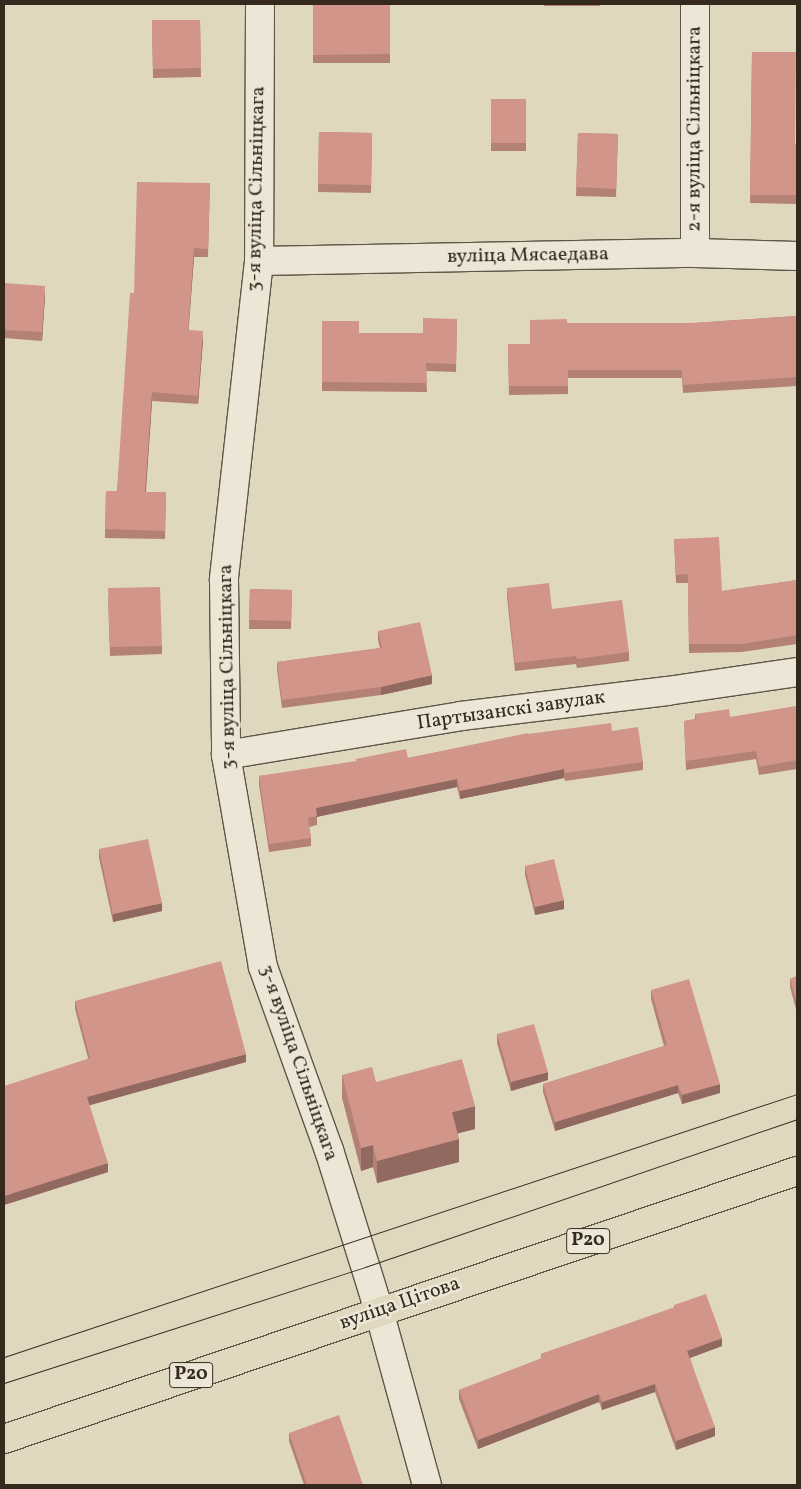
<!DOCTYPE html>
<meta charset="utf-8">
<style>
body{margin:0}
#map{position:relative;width:801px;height:1489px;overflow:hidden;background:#e0d8be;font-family:Vollkorn,serif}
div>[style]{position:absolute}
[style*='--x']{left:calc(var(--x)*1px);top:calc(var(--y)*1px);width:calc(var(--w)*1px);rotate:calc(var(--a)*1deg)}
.roads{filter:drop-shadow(1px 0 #605546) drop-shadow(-1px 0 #605546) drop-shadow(0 1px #605546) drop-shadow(0 -1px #605546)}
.minor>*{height:28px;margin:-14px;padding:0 14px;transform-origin:14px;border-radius:14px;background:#ebe6d5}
.major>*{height:28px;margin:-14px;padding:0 14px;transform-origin:14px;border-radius:14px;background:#e0d8be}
.tram>*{height:1px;margin:-0.5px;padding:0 0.5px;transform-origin:0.5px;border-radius:0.5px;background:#35291e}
.wall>*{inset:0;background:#b48176}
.shaded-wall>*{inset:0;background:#926960}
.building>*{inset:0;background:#d19689}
span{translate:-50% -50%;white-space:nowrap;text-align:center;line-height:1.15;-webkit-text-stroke:5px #ebe6d5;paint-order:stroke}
.shield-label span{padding:1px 4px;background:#ebe6d5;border:1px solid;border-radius:4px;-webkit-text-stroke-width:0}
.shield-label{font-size:19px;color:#35291e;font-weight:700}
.street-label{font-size:20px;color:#35291e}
.frame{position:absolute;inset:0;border:5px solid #35291e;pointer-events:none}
</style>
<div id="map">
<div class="roads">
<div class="minor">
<i style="--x:260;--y:4;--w:257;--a:90.2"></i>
<i style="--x:259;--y:261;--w:321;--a:96.3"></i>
<i style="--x:224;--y:580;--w:175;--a:89.3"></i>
<i style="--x:226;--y:755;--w:215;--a:80.1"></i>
<i style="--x:263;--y:967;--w:195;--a:70.2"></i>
<i style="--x:329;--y:1150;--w:169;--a:72.7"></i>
<i style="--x:379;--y:1311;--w:180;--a:74.6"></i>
<i style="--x:695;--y:4;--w:249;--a:90"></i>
<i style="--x:259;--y:261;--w:436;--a:-1.1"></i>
<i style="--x:695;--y:253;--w:102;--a:1.7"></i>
<i style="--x:226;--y:755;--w:238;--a:-9.4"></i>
<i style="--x:461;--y:716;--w:208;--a:-6.9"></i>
<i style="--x:667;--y:691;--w:131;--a:-8.3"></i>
</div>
<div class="major">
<i style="--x:4;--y:1439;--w:837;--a:-18.67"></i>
</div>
</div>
<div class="tram">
<i style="--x:4;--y:1357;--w:835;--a:-18.35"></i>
<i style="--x:4;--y:1383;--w:379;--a:-17.8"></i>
<i style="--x:365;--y:1267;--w:457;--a:-18.9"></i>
</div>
<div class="wall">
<i style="clip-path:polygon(313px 4px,390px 4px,390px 63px,313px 63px)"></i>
<i style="clip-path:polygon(544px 4px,600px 4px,600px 6px,544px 6px)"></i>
<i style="clip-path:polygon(152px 20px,200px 20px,201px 77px,153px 78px)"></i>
<i style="clip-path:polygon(752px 52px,795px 144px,797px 144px,797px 204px,750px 203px)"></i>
<i style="clip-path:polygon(491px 99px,526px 99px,526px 151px,491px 151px)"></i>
<i style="clip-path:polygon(319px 132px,372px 133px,371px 193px,318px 192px)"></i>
<i style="clip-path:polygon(578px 133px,618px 134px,616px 197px,576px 196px)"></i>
<i style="clip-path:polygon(210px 183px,208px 257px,194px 257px,188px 330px,203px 340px,198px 404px,152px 401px,146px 492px,166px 492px,165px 539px,105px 538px,106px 491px,117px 491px,134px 293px)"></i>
<i style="clip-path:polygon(4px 283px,45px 295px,42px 341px,4px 338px)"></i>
<i style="clip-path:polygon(797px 316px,797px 386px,683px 393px,682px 378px,568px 378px,568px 394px,509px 395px,508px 344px,530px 344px,567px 323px,693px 323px)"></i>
<i style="clip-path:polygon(457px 319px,456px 372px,426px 371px,427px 392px,322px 391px,322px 321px,359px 333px,423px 333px)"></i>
<i style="clip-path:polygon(674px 539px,722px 591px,797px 580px,797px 644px,742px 652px,689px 653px,688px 583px,676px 583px)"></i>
<i style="clip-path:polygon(507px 588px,552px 609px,629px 652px,629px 661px,577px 668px,576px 664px,515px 671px,507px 597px)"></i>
<i style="clip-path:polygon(250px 589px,292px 590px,291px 629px,249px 629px)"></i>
<i style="clip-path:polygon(108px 597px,162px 646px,162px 654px,110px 656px)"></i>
<i style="clip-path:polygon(378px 631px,432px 684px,381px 695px,282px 708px,277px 670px,277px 662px,380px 648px,378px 640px)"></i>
<i style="clip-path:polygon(695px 714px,730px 717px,797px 714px,797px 769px,759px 775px,756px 759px,686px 770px,684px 721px,695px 719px)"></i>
<i style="clip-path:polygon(612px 731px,643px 762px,643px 770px,565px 781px,564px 778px,460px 799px,457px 787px,317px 817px,317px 825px,309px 827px,311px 838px,311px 846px,269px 852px,259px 785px,259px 776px,408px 758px,528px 734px)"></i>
<i style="clip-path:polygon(99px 849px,162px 911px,113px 922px,99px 858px)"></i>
<i style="clip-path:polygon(525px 866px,564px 909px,535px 915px,525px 875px)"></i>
<i style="clip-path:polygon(797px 976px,797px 1013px,790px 987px,790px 979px)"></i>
<i style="clip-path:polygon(651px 990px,720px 1093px,682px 1104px,678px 1093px,555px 1131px,543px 1092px,543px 1084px,664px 1046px,651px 999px)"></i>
<i style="clip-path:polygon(75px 1001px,246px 1062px,89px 1105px,108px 1172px,4px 1205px,88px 1058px,75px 1009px)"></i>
<i style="clip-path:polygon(497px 1034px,548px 1080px,511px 1091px,497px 1043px)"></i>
<i style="clip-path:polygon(342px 1075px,376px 1082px,475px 1129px,458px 1133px,459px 1162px,377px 1183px,373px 1167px,361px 1171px,342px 1098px)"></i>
<i style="clip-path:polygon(674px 1305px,722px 1346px,690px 1358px,715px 1436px,676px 1450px,655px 1392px,602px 1410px,599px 1402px,478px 1449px,459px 1399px,459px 1390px,541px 1359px,541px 1354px,674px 1308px)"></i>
<i style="clip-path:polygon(289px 1433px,363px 1485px,304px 1485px,289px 1441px)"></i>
</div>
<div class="shaded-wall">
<i style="clip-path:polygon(194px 248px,194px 257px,188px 338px,188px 330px)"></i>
<i style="clip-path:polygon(45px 286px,45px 295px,42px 341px,42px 332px)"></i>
<i style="clip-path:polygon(203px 331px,203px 340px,198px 404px,198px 396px)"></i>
<i style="clip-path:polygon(152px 392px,152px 401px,145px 500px,145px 492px)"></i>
<i style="clip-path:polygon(432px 675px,432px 684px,381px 695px,381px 687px)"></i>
<i style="clip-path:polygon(564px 769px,564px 778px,460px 799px,460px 791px)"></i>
<i style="clip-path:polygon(457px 779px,457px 787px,316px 817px,316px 808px)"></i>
<i style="clip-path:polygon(564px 900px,564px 909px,535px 915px,535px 907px)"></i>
<i style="clip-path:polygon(162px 903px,162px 911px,113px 922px,113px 914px)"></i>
<i style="clip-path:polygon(246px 1054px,246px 1062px,87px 1106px,87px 1097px)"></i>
<i style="clip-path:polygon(548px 1072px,548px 1080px,511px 1091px,511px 1082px)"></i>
<i style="clip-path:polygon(720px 1084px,720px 1093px,682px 1104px,682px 1095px)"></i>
<i style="clip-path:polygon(678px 1085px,678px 1093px,555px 1131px,555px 1122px)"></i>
<i style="clip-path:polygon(475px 1106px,475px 1129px,452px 1135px,452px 1112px)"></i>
<i style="clip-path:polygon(459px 1139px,459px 1162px,377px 1183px,377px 1161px)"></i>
<i style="clip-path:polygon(373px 1145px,373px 1167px,361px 1171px,361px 1148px)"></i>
<i style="clip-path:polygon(108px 1163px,108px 1172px,4px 1205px,4px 1196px)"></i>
<i style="clip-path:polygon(722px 1338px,722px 1346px,687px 1359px,687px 1351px)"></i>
<i style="clip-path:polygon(655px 1384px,655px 1392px,602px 1410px,602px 1402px)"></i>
<i style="clip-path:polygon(599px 1394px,599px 1402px,478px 1449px,478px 1440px)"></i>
<i style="clip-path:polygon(715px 1427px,715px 1436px,676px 1450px,676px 1441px)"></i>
</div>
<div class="building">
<i style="clip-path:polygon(313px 4px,390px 4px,390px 54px,313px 55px)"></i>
<i style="clip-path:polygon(152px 20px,200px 20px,201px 68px,153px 69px)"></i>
<i style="clip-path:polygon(752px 52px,796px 52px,795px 144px,797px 144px,797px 195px,750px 195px)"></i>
<i style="clip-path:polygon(491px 99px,526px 99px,526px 143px,491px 143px)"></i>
<i style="clip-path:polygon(319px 132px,372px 133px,371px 185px,318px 184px)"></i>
<i style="clip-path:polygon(578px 133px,618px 134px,616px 189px,576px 187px)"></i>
<i style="clip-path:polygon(137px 182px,210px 183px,208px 249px,194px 248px,188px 330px,203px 331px,198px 396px,152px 392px,145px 492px,166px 492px,165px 531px,105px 529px,106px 491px,117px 491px,130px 293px,134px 293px)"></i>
<i style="clip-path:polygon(4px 283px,45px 286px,42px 332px,4px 330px)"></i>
<i style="clip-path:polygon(797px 316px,797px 377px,683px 385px,682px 370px,568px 370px,568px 386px,509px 386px,508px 344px,530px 344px,530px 320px,567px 319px,567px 323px,693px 323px)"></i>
<i style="clip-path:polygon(423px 318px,457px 319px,456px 364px,426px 363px,427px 383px,322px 382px,322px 321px,359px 321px,359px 333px,423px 333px)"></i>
<i style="clip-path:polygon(719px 537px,722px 591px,797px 580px,797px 635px,742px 644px,689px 644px,688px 574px,676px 575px,674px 539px)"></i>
<i style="clip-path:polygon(549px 583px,552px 609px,622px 600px,629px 652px,577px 659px,576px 656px,515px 663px,507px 588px)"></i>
<i style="clip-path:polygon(160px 587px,162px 646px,110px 647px,108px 588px)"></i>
<i style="clip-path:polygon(250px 589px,292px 590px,291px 621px,249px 620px)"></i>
<i style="clip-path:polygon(420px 622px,432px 675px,381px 687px,282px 700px,277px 662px,382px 648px,378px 631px)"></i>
<i style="clip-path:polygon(796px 706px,797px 714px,797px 760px,759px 767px,756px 751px,686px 761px,684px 721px,696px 719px,695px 714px,729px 709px,730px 717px)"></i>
<i style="clip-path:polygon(611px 723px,612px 731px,638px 727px,643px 762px,565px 773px,564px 769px,460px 791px,457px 779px,316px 808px,317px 816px,308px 818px,311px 838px,269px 844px,259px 776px,356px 761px,356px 759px,406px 749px,408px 758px,528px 733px,528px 734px)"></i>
<i style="clip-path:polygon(148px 839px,162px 903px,113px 914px,99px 849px)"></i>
<i style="clip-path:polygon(554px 859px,564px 900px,535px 907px,525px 866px)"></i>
<i style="clip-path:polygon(221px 961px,246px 1054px,87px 1097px,108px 1163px,4px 1196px,4px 1086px,90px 1058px,75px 1001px)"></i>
<i style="clip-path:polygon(797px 976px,797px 1004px,790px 979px)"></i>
<i style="clip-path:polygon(689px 979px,720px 1084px,682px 1095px,678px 1085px,555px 1122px,543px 1084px,667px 1045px,651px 990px)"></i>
<i style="clip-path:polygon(534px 1024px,548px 1072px,511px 1082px,497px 1034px)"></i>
<i style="clip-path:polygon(462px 1059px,475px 1106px,452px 1112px,459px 1139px,377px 1161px,373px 1145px,361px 1148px,342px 1075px,372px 1067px,376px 1082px)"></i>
<i style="clip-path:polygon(706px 1294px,722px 1338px,687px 1351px,715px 1427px,676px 1441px,655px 1384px,602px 1402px,599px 1394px,478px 1440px,459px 1390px,542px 1358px,541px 1354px,675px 1307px,674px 1305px)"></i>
<i style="clip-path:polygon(339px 1415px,363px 1485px,307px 1485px,289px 1433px)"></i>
</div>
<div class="shield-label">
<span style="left:588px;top:1241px">Р20</span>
<span style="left:191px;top:1375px">Р20</span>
</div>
<div class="street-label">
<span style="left:695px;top:129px;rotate:-90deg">2-я вуліца Сільніцкага</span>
<span style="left:257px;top:189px;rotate:-89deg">3-я вуліца Сільніцкага</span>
<span style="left:528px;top:256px;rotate:-1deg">вуліца Мясаедава</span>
<span style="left:228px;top:667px;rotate:-91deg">3-я вуліца Сільніцкага</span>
<span style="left:511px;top:711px;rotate:-8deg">Партызанскі завулак</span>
<span style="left:298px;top:1063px;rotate:71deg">3-я вуліца Сільніцкага</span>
<span style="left:400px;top:1304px;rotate:-19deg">вуліца Цітова</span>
</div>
<div class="frame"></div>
</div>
